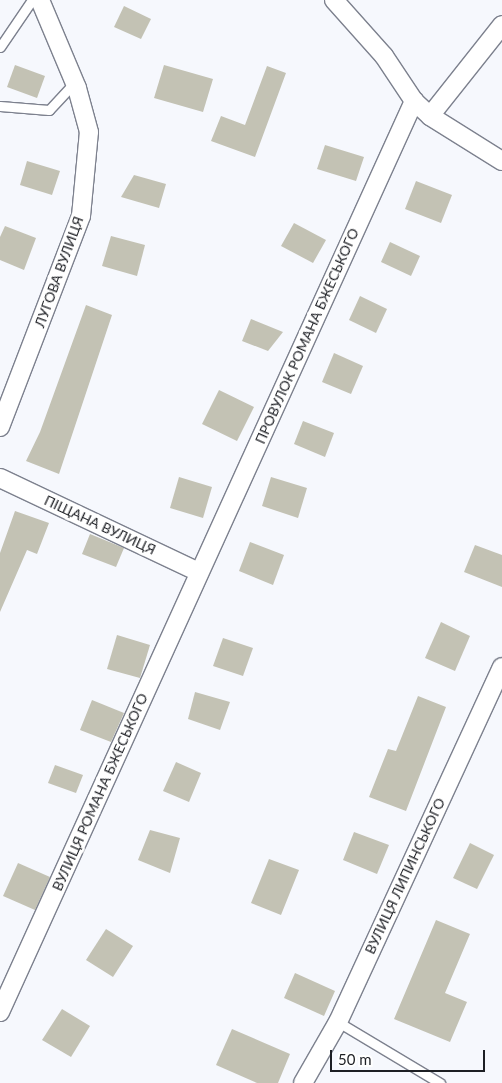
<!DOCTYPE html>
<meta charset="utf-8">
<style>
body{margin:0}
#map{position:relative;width:502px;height:1083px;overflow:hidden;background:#f6f8fd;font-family:Lato,sans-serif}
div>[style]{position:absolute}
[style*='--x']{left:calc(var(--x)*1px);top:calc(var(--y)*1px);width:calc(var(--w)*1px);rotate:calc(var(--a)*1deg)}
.building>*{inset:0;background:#c3c2b4}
.roads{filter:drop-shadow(1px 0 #7d818e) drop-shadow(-1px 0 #7d818e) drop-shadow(0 1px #7d818e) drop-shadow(0 -1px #7d818e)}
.lane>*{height:9px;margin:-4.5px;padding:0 4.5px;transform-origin:4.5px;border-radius:4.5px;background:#fff}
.street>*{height:18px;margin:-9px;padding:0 9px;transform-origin:9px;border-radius:9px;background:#fff}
span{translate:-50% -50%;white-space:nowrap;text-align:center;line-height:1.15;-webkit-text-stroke:5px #fff;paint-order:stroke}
.street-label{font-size:14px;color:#1d1f24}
.scale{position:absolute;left:330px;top:1050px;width:155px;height:22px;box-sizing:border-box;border:2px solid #1d1f24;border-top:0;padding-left:6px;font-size:15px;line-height:18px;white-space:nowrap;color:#1d1f24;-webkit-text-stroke:4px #fff;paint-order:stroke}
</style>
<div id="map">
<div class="building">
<i style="clip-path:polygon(124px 6px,151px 19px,141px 39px,114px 27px)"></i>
<i style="clip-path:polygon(15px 65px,45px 76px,37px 98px,7px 87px)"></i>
<i style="clip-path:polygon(164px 65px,213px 79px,203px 112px,154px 98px)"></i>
<i style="clip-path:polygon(267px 66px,286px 73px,255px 157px,211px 141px,221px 116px,245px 125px)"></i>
<i style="clip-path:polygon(325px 145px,364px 157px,356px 181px,317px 169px)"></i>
<i style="clip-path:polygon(27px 161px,60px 171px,52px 195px,20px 185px)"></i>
<i style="clip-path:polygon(134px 175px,166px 184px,159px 208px,121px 197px)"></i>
<i style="clip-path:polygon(416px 181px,452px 195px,441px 223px,405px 209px)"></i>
<i style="clip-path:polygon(294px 223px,326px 240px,313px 263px,281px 246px)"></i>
<i style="clip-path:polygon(5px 226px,36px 238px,24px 270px,0 260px,0 237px)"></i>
<i style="clip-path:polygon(111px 236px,145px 245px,137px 276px,102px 266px)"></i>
<i style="clip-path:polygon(390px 242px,420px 256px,411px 276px,381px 262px)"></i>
<i style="clip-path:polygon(360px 296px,387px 309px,376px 333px,349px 320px)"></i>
<i style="clip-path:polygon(86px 305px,112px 315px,59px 474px,26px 461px,40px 432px)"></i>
<i style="clip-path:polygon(251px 319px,283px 332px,268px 351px,242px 341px)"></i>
<i style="clip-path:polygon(334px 353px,363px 366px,351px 394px,322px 382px)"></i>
<i style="clip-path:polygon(219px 390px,254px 407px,237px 441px,202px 424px)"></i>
<i style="clip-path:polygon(303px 421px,334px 433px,325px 457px,294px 444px)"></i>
<i style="clip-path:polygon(179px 477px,212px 487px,203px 518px,170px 508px)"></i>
<i style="clip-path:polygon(271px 477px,307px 488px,298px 518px,262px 506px)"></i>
<i style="clip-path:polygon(15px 511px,49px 523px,37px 554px,27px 550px,0 612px,0 553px)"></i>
<i style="clip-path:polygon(90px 534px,124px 548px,116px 567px,82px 554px)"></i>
<i style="clip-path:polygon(250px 542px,284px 555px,273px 585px,239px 571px)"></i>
<i style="clip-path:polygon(475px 545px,502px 555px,502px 587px,464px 572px)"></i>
<i style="clip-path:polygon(441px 622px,470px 636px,455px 671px,425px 658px)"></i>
<i style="clip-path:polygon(117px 635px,150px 645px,140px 678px,107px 669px)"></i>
<i style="clip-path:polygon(223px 638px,253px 648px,243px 676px,213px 666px)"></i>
<i style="clip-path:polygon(195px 692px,230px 702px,220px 730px,188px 719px)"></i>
<i style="clip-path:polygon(418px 696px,446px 707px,406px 811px,369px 797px,388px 749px,396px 751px)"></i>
<i style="clip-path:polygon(92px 700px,124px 713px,111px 742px,80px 730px)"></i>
<i style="clip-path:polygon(176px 762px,201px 773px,189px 802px,163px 791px)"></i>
<i style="clip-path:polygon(55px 765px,83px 775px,76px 793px,48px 783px)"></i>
<i style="clip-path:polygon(150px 830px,180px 838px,170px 873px,138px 860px)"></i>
<i style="clip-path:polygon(354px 832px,389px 845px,377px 874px,343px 860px)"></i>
<i style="clip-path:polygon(470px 843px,494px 855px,477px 889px,453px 878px)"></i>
<i style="clip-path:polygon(269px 859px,299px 870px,281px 915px,251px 903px)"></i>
<i style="clip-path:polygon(18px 863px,50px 877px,35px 910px,3px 896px)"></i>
<i style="clip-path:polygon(436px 920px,470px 934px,445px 993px,467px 1002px,450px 1042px,394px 1019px)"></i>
<i style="clip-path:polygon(106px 929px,133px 946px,113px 977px,86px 960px)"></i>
<i style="clip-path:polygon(295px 973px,335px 991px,324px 1016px,284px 998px)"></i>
<i style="clip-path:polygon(62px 1009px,90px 1026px,71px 1057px,42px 1040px)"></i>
<i style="clip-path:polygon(232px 1029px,290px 1054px,278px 1083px,257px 1083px,216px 1065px)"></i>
</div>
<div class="roads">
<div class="lane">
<i style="--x:0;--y:47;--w:57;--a:-55.8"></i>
<i style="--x:0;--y:106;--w:49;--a:4.7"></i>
<i style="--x:49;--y:110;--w:37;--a:-47"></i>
<i style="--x:338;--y:1022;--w:119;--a:30.9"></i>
</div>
<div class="street">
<i style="--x:334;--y:0;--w:75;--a:48.2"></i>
<i style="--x:384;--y:56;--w:54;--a:56.3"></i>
<i style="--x:414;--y:101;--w:22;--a:43"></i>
<i style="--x:430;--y:116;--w:85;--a:32"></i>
<i style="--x:430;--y:116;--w:116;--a:-51.6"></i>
<i style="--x:0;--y:427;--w:226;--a:-69"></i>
<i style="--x:81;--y:216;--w:84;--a:-84.6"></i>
<i style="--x:89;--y:132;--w:46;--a:-105.3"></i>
<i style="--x:77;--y:88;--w:95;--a:-112.8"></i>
<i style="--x:0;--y:478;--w:220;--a:25.3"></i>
<i style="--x:0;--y:1012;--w:1001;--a:-65.56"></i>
<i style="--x:303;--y:1083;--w:70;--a:-60.2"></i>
<i style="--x:338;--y:1022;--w:391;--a:-65.2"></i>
</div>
</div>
<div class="street-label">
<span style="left:59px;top:272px;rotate:-70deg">ЛУГОВА ВУЛИЦЯ</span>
<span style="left:307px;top:336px;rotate:-66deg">ПРОВУЛОК РОМАНА БЖЕСЬКОГО</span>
<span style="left:100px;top:525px;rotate:25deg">ПІЩАНА ВУЛИЦЯ</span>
<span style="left:100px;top:792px;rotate:-66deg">ВУЛИЦЯ РОМАНА БЖЕСЬКОГО</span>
<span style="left:405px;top:876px;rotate:-65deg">ВУЛИЦЯ ЛИПИНСЬКОГО</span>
</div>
<div class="scale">50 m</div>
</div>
